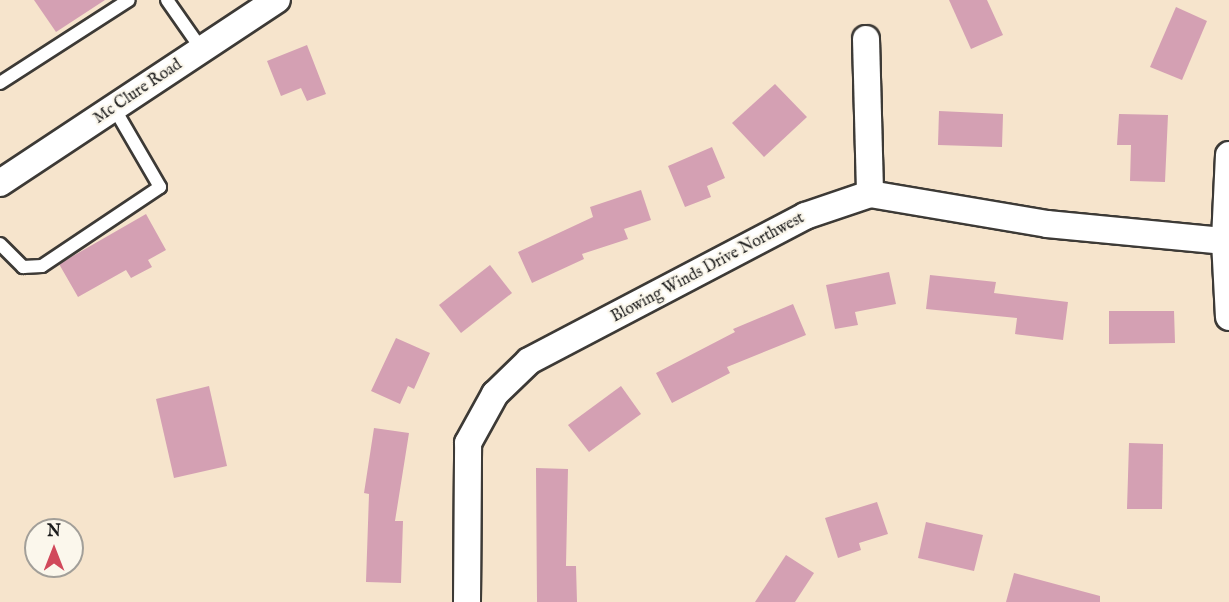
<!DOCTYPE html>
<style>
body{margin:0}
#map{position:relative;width:1229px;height:602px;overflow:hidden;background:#f6e4cc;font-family:"IM FELL English",serif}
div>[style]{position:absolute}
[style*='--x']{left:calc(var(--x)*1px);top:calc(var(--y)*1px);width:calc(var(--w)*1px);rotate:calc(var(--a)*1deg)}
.building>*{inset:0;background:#d4a0b3}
.roads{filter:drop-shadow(2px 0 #3d3a36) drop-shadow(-2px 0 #3d3a36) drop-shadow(0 2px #3d3a36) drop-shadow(0 -2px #3d3a36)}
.lane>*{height:12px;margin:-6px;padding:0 6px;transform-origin:6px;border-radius:6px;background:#fff}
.street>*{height:26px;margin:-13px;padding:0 13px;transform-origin:13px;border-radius:13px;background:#fff}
span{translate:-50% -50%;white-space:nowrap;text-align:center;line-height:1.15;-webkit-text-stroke:4.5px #fbf7ec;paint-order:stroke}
.street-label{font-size:16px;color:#1c1c1c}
.north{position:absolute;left:24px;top:518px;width:60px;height:60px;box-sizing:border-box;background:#fbf7ec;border:2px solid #a29f99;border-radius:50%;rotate:0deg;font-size:16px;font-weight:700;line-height:24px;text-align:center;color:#1c1c1c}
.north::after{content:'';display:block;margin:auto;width:21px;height:27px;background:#d1495b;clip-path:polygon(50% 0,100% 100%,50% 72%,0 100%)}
</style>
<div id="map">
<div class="building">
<i style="clip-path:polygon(34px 0,105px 0,56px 32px)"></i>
<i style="clip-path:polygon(949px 0,987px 0,1003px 35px,971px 49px)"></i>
<i style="clip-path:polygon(1176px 7px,1207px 21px,1182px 80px,1150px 67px)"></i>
<i style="clip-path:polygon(307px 45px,326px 94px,307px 101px,301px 88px,281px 96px,267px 61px)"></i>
<i style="clip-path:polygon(775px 84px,807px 117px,764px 157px,732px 123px)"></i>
<i style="clip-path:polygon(939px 111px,1003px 114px,1002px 147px,938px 145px)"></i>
<i style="clip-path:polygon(1119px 114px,1168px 115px,1165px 182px,1130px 181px,1131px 145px,1117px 145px)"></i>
<i style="clip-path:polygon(712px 147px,725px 178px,707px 186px,711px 197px,685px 207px,668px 166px)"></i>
<i style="clip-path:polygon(641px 190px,651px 220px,624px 229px,628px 239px,582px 254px,584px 259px,532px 283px,518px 252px,593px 217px,590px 207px)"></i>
<i style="clip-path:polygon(146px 214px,166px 250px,148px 260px,152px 267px,131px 278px,126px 270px,78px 297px,59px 264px)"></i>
<i style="clip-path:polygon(490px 265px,512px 293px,461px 333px,439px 305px)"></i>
<i style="clip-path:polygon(889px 272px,896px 304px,855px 312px,858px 325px,835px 329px,826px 285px)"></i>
<i style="clip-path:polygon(930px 275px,996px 282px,994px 293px,1068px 302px,1063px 340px,1015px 334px,1017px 318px,926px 309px)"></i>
<i style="clip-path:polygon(793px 304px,806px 335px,727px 367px,730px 373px,672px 403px,656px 373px,735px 332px,733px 329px)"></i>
<i style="clip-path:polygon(1109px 311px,1174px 311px,1175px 343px,1109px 344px)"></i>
<i style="clip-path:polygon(396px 338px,430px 353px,414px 389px,408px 386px,400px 404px,371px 391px)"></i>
<i style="clip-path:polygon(209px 386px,227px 466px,174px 478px,156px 399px)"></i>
<i style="clip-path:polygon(621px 386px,641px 414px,589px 452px,568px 425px)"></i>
<i style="clip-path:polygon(374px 428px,409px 433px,395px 521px,403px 521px,401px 583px,366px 582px,369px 494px,364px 493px)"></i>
<i style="clip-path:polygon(1129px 443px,1163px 444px,1162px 509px,1127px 509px)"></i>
<i style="clip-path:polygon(536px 468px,568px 469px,566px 566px,576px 566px,577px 602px,537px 602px)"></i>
<i style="clip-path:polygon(877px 502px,888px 534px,859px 543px,861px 550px,838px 558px,825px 518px)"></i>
<i style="clip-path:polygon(926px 522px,983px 535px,974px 571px,918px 558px)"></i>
<i style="clip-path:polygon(786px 555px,814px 573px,795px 602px,755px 602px)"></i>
<i style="clip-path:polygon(1014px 573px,1100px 596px,1100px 602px,1006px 602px)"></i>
</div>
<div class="roads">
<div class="lane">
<i style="--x:167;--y:0;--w:61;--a:55"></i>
<i style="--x:0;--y:83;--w:153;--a:-32.8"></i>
<i style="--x:0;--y:244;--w:33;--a:45"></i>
<i style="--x:23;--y:267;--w:19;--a:-3"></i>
<i style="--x:42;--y:266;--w:142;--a:-33.8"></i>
<i style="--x:160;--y:187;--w:91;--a:-120.2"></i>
</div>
<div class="street">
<i style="--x:866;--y:39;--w:155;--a:88.5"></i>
<i style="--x:1229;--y:155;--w:86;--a:92.7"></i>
<i style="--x:1225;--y:241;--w:76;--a:87"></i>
<i style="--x:0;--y:183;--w:332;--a:-33.5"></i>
<i style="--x:467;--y:602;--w:159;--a:-89.6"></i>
<i style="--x:468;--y:443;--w:56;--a:-61.1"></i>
<i style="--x:495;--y:394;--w:47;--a:-44.1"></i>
<i style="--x:529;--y:361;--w:312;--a:-27.7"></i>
<i style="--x:805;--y:216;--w:69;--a:-18.7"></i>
<i style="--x:870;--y:194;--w:180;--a:9.6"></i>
<i style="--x:1047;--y:224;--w:179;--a:5.5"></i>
</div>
</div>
<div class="street-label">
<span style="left:138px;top:92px;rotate:-34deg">Mc Clure Road</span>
<span style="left:708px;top:268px;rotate:-28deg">Blowing Winds Drive Northwest</span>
</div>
<div class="north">N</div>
</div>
